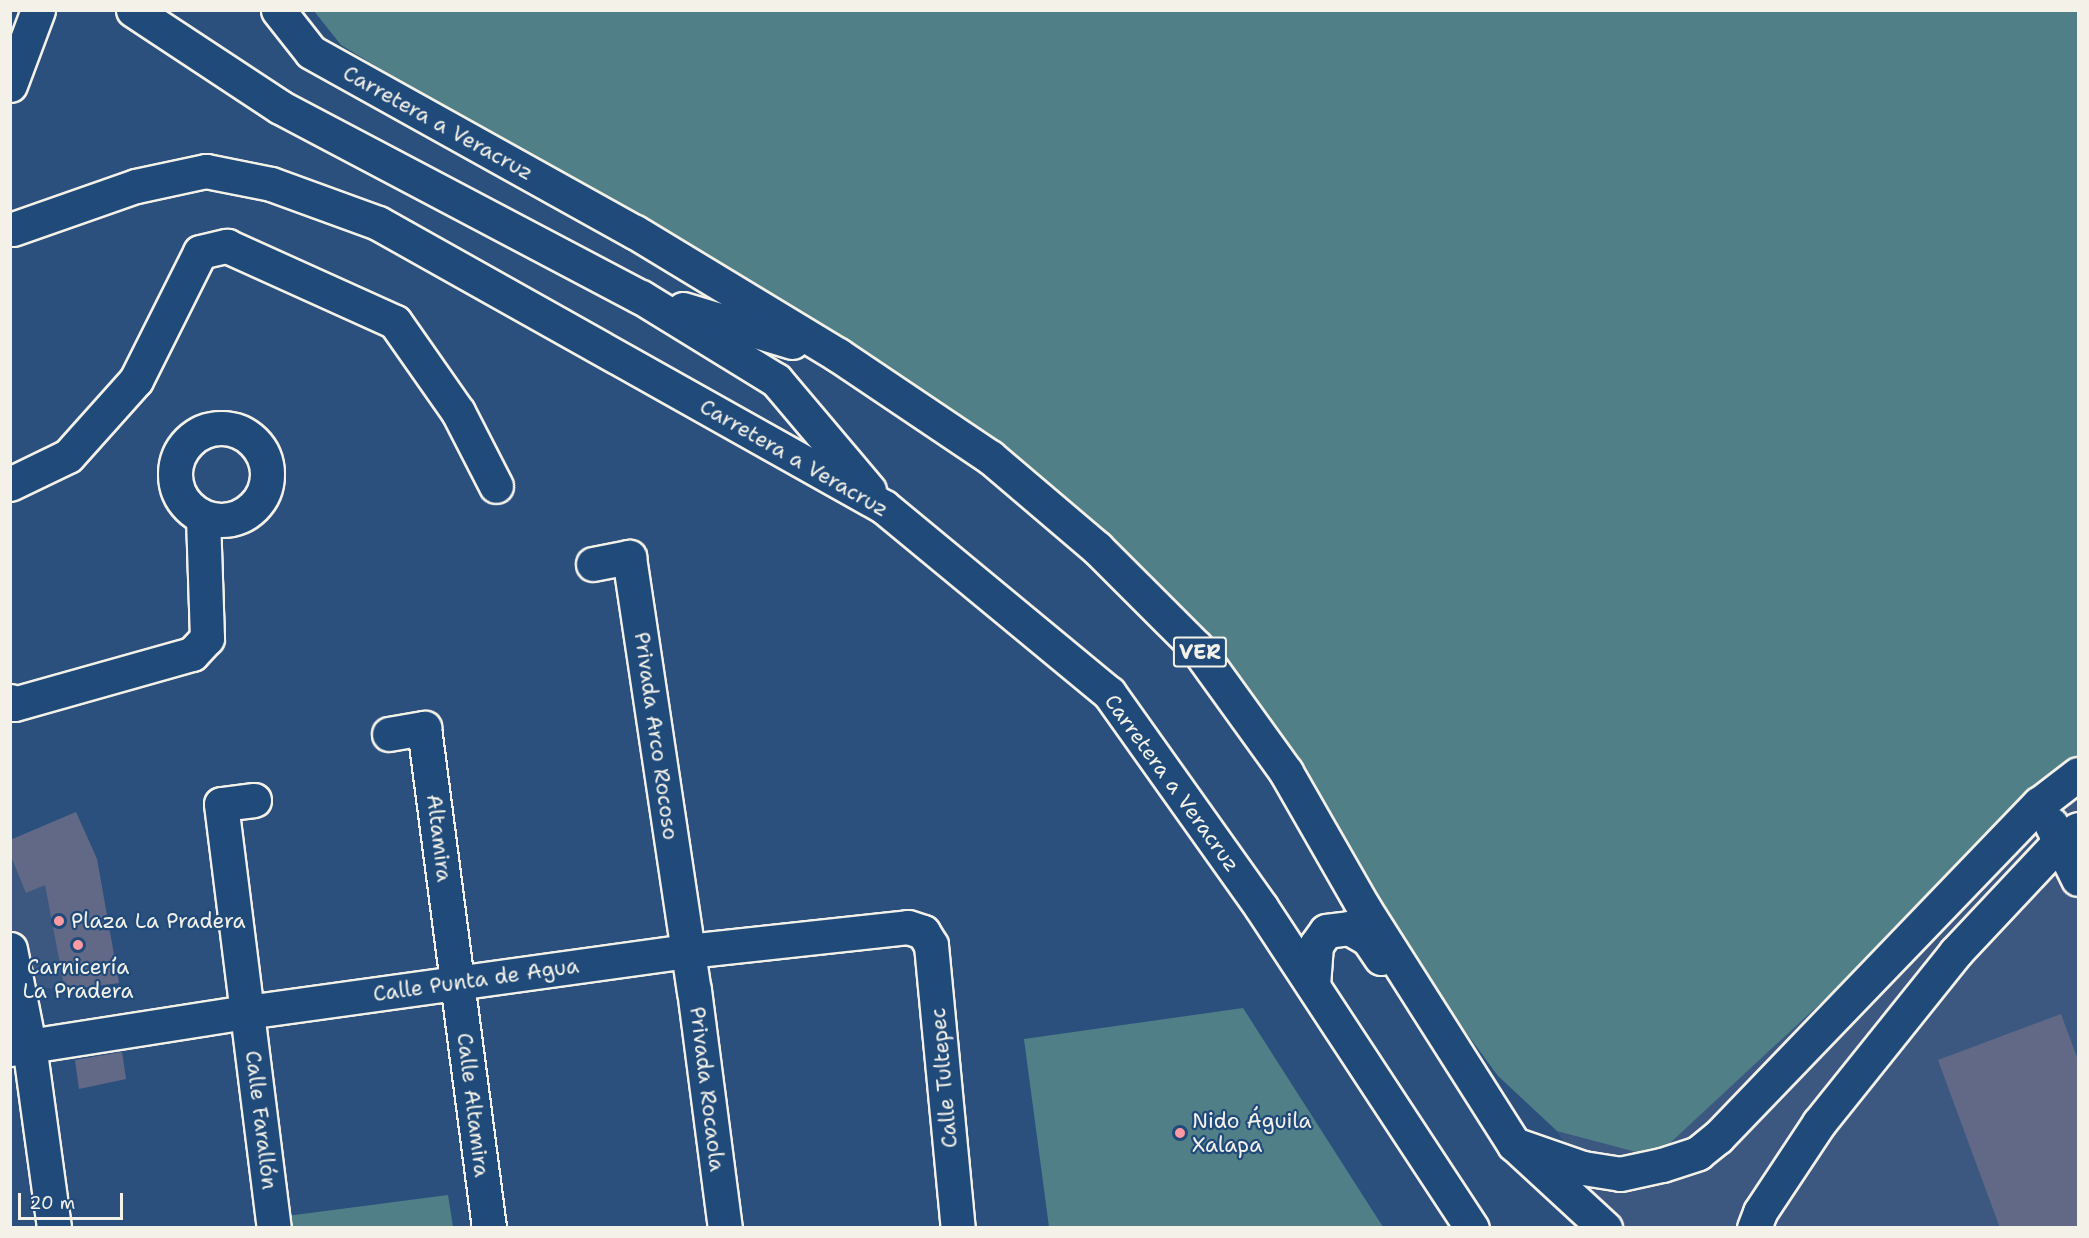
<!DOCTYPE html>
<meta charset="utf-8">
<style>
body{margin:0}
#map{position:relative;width:2089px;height:1238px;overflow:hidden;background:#2c507d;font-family:"Shantell Sans",sans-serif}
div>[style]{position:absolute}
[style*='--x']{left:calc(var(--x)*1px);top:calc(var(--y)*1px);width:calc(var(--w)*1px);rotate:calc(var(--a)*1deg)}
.built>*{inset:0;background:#3c5880}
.green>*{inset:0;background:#517f88}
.building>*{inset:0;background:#626987}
.roads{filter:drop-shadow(2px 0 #f4f1e8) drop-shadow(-2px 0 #f4f1e8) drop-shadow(0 2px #f4f1e8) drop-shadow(0 -2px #f4f1e8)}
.minor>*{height:33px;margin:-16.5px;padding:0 16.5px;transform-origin:16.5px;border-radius:16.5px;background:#1f4a7a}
.minor>.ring{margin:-16.5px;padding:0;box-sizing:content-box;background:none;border:33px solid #1f4a7a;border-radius:50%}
.major>*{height:33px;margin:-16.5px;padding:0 16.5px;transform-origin:16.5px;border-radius:16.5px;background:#1f4a7a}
.dots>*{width:16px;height:16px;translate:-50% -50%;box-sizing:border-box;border:3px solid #1f4a7a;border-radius:50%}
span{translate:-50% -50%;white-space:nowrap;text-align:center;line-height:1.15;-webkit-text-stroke:4.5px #1f4a7a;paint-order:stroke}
.shield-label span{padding:2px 4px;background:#1f4a7a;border:2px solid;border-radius:4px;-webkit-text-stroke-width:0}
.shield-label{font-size:20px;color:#f4f1e8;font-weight:700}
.street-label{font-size:21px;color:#f4f1e8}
.poi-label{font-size:21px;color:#f4f1e8}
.left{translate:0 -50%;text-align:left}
.frame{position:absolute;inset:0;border:12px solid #f4f1e8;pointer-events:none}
.scale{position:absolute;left:18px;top:1193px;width:105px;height:27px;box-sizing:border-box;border:3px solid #f4f1e8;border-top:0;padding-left:8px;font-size:18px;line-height:21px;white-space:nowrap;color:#f4f1e8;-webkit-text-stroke:4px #1f4a7a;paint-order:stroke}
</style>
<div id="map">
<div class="built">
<i style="clip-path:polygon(2078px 764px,2078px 1227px,1614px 1227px,1557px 1131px,1687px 1127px)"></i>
<i style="clip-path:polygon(76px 812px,97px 859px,119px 983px,65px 990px,11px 984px,11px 840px)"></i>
</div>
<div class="green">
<i style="clip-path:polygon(314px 11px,2078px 11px,2078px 764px,1655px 1157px,1557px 1131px,1498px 1076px,1271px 767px,1094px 536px,860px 360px,341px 45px)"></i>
<i style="clip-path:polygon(1243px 1008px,1383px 1227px,1049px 1227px,1024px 1039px)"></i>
<i style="clip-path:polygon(448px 1195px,453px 1227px,289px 1227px,287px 1216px)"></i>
</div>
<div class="building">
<i style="clip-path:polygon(76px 812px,97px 859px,119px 983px,65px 990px,45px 885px,26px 893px,10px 854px,10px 840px)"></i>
<i style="clip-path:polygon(2061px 1014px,2078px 1060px,2078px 1228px,2000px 1228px,1938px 1060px)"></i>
<i style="clip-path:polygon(122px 1052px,126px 1079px,79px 1089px,75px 1060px)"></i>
</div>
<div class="roads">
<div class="minor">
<i class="ring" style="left:175px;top:428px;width:59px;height:59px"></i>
<i style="--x:10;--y:484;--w:64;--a:-25.8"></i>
<i style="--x:68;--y:456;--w:102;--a:-48.2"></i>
<i style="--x:136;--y:380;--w:143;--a:-63.4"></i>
<i style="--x:200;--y:252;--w:28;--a:-13"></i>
<i style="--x:227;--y:246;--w:184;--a:24.3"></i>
<i style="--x:395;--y:322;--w:110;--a:55"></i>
<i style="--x:458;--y:412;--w:83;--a:62.8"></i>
<i style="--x:593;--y:564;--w:37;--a:-11"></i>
<i style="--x:629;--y:557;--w:438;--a:81.5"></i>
<i style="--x:694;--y:990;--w:240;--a:82.6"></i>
<i style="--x:10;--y:701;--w:5;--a:37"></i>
<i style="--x:14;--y:704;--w:185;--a:-15.7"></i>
<i style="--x:192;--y:654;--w:22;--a:-47"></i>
<i style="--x:207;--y:638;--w:121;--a:-91.9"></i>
<i style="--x:389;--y:734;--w:36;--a:-10"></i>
<i style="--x:424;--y:728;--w:504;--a:82.59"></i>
<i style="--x:254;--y:800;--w:33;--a:173"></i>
<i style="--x:221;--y:804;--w:427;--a:82.9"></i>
<i style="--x:2051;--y:824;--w:61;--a:63.9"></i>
<i style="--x:10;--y:949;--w:98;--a:78.8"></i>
<i style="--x:29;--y:1045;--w:185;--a:82.2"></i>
<i style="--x:10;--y:1049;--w:240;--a:-8.9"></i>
<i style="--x:247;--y:1012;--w:445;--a:-7.9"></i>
<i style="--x:688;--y:951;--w:221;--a:-6.2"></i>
<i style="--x:908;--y:927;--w:16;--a:18"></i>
<i style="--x:923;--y:932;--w:15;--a:58"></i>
<i style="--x:931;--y:945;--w:284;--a:84.6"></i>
<i style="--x:1514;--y:1144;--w:73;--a:19.2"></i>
<i style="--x:1583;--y:1168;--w:37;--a:9"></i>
<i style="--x:1620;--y:1174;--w:43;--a:-12.1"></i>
<i style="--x:1662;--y:1165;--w:38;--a:-18"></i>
<i style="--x:1698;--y:1153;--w:26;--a:-39"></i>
<i style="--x:1718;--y:1137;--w:463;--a:-46.1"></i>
<i style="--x:2039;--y:804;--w:49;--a:-37.6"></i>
<i style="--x:1754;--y:1228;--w:17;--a:-69"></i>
<i style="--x:1760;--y:1212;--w:107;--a:-56.5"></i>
<i style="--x:1819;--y:1123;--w:218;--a:-51.3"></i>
<i style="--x:1955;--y:953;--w:155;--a:-46.8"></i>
<i style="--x:2061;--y:840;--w:20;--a:-33"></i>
</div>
<div class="major">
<i style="--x:133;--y:10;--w:176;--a:33.4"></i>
<i style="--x:280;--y:107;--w:408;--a:27.8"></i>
<i style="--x:641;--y:297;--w:158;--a:31.6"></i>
<i style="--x:776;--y:380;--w:144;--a:49.8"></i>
<i style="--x:278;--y:10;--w:53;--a:51.8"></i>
<i style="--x:311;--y:52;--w:371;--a:29.1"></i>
<i style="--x:635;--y:232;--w:237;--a:31.2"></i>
<i style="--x:838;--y:355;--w:183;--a:33.9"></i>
<i style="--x:990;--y:457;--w:140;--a:40.4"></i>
<i style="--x:1097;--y:548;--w:140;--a:45"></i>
<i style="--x:1196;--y:647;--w:154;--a:54.2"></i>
<i style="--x:1286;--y:772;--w:157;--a:60.2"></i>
<i style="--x:1364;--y:908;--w:280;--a:57.6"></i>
<i style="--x:1514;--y:1144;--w:124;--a:42.7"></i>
<i style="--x:10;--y:85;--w:80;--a:-69.5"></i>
<i style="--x:13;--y:229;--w:130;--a:-19.3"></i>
<i style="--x:136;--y:186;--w:72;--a:-12.1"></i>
<i style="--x:206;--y:171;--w:66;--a:11.3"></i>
<i style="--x:271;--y:184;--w:114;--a:20"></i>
<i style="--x:378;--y:223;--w:580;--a:29.3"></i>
<i style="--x:884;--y:507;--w:292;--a:39.6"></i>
<i style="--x:1109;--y:693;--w:262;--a:54.6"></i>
<i style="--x:1261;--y:907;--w:384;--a:56.7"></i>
<i style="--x:683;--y:309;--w:114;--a:16.8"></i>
<i style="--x:1313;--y:985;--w:40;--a:-85.7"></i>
<i style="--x:1316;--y:945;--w:17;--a:-54"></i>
<i style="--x:1326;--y:931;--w:23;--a:-7"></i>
<i style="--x:1349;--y:928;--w:22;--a:30"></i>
<i style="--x:1368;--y:939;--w:23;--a:56"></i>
</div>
</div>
<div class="dots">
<i style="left:59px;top:921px;background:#ff9aa2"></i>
<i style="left:78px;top:945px;background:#ff9aa2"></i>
<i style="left:1180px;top:1133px;background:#ff9aa2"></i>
</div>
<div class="shield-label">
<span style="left:1200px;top:652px">VER</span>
</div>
<div class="street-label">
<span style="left:438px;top:123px;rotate:29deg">Carretera a Veracruz</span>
<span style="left:794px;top:458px;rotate:30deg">Carretera a Veracruz</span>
<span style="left:656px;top:736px;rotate:82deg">Privada Arco Rocoso</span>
<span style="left:1172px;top:783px;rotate:54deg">Carretera a Veracruz</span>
<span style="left:439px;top:838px;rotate:83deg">Altamira</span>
<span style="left:476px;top:980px;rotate:-8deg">Calle Punta de Agua</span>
<span style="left:944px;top:1078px;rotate:-95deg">Calle Tultepec</span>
<span style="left:707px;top:1089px;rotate:83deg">Privada Rocaola</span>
<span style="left:473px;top:1105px;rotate:83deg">Calle Altamira</span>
<span style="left:261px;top:1120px;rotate:83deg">Calle Farallón</span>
</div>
<div class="poi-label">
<span class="left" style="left:71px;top:921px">Plaza La Pradera</span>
<span style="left:78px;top:979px">Carnicería<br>La Pradera</span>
<span class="left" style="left:1192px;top:1133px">Nido Águila<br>Xalapa</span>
</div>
<div class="frame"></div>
<div class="scale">20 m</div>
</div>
